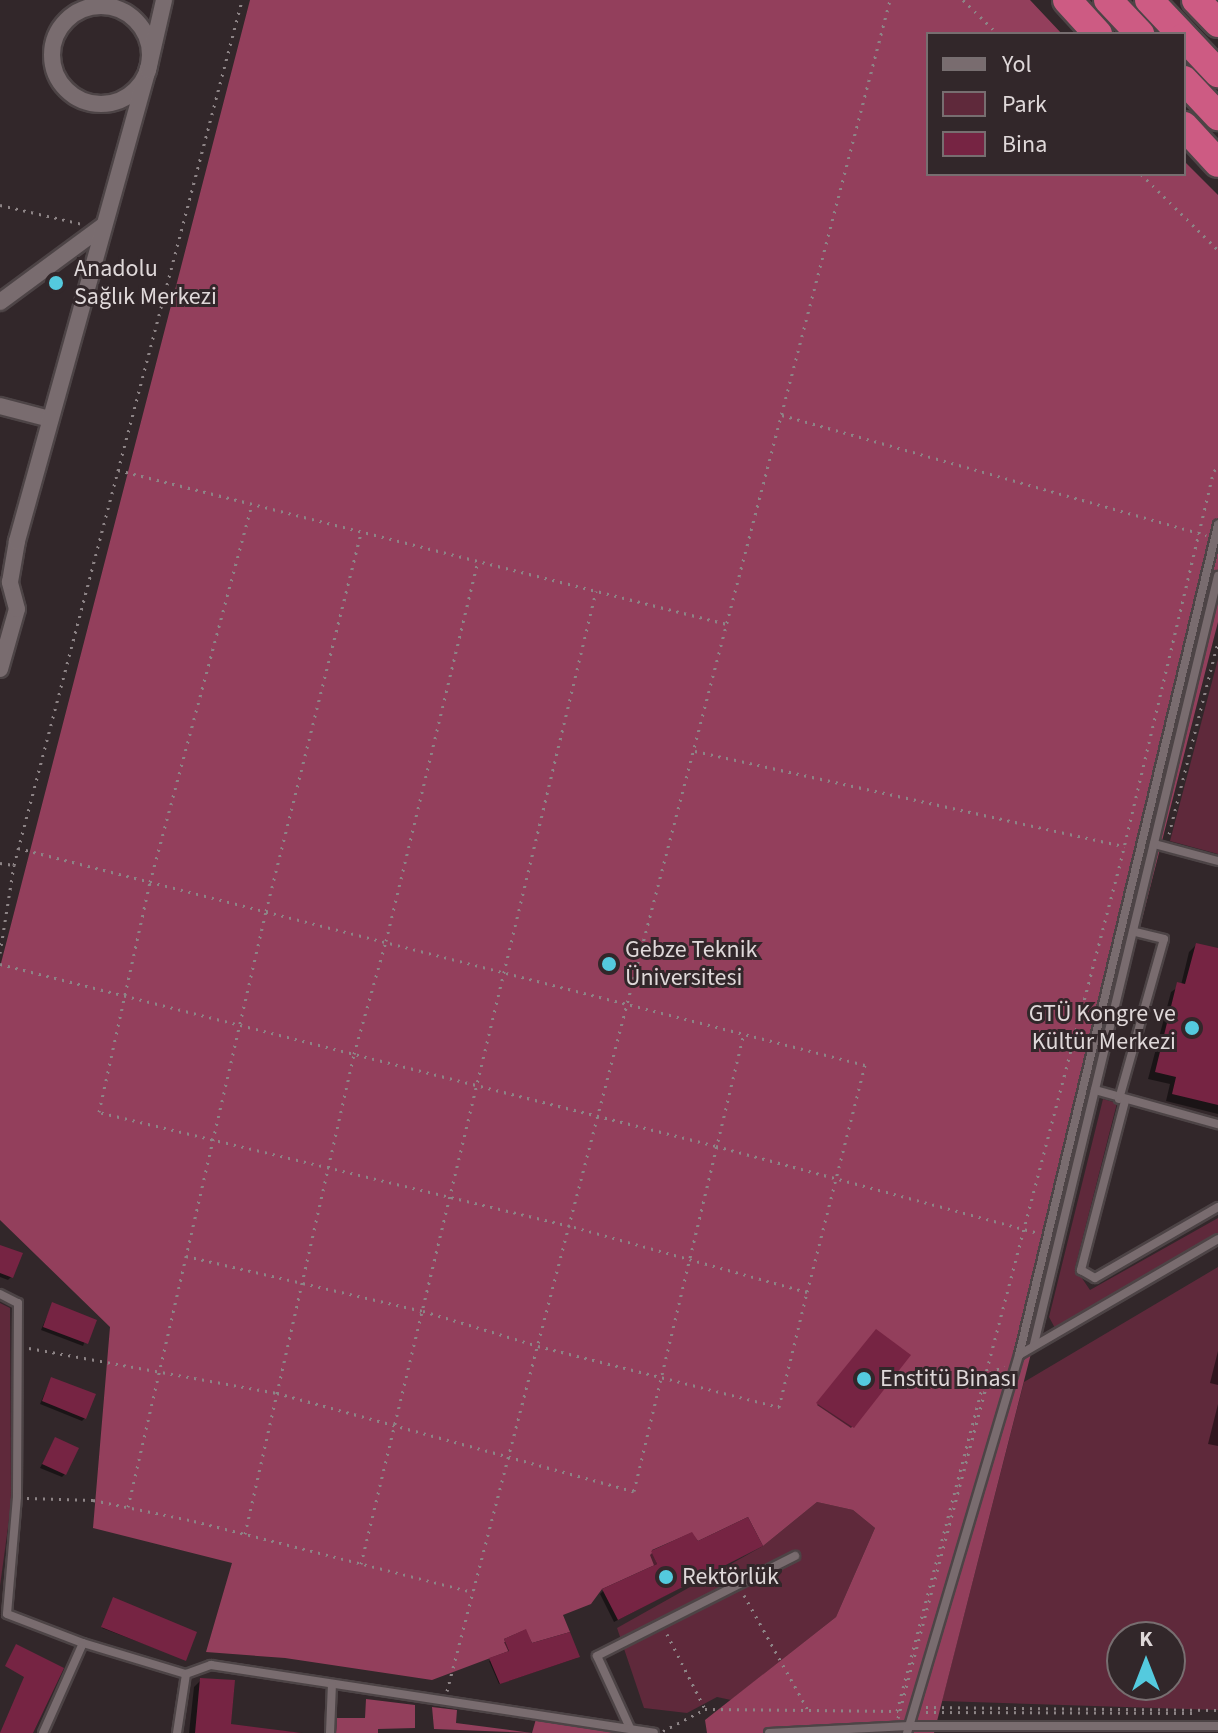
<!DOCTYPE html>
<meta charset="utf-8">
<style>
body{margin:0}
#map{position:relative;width:1218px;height:1733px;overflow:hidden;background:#32272a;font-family:"Source Sans 3",sans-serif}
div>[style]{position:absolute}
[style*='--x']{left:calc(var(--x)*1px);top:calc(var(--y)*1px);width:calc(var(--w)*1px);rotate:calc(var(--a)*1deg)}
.green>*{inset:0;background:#5f293b}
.forest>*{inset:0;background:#933f5c}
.shadow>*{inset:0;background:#0007}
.building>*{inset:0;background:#762443}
.path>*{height:3px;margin-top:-1.5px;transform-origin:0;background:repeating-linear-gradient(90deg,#8d8486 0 2px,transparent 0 8px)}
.roads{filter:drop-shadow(2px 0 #4d4446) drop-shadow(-2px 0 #4d4446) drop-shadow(0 2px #4d4446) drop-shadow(0 -2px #4d4446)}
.lane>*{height:8px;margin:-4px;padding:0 4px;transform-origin:4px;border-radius:4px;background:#796c6f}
.street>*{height:16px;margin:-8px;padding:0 8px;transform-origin:8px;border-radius:8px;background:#796c6f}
.street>.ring{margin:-8px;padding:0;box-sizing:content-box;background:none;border:16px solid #796c6f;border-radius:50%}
.highway>*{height:28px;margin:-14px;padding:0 14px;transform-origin:14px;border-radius:14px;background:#cd5b83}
.dots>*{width:22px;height:22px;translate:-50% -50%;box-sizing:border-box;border:4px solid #32272a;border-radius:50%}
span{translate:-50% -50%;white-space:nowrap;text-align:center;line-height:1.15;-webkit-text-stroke:6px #32272a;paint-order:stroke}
.poi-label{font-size:24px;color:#dfd8d9}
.left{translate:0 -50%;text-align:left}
.right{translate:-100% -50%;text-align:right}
.legend{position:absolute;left:926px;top:32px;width:260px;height:144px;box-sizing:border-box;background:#32272a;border:2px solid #776e70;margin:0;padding:10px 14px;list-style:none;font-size:24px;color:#dfd8d9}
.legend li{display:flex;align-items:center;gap:16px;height:40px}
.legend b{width:40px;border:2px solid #776e70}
.north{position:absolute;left:1106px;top:1621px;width:80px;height:80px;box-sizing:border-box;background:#32272a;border:2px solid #776e70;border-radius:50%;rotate:0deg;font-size:22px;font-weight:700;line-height:32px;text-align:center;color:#dfd8d9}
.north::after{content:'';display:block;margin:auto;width:28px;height:36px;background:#54cade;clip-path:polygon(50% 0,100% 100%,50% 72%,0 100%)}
</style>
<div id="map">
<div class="green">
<i style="clip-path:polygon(1218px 659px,1218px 854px,1170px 841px)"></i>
<i style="clip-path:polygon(1103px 1099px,1117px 1103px,1075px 1268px,1090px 1290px,1218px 1218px,1218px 1237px,1056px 1330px,1049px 1317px)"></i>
<i style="clip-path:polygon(evenodd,1218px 1267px,1218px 1710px,942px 1701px,1024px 1382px,1218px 1267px,1122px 1637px,1170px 1637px,1170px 1685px,1122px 1685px,1122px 1637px)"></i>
<i style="clip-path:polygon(0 1303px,10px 1308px,11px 1505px,0 1586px)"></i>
<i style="clip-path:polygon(817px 1502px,853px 1510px,875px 1528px,836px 1617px,731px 1700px,717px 1697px,687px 1713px,644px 1708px,617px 1628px,763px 1546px)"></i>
</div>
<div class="forest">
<i style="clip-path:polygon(250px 0,1030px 0,1062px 34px,928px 34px,928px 174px,1184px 174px,1184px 161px,1218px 195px,1218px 622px,934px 1733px,707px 1733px,705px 1720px,836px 1617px,875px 1528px,853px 1510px,817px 1502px,763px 1546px,748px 1517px,698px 1541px,691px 1533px,652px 1550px,657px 1564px,602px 1589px,591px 1604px,563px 1615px,570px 1632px,532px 1643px,525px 1630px,504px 1639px,509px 1651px,432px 1680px,285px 1658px,206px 1652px,232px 1563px,93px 1528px,110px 1327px,0 1220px,0 967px)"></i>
<i style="clip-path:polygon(366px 1699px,415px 1705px,415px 1728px,378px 1729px,378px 1733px,336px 1733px,337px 1718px,365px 1718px)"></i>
<i style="clip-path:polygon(432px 1707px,457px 1710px,456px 1723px,532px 1733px,434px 1729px)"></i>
<i style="clip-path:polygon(536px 1719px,617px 1729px,617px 1733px,532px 1733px)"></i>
</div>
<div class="shadow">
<i style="clip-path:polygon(1196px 945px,1218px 951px,1218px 1114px,1166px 1101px,1170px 1084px,1148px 1079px,1171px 992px,1181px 985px,1189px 952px)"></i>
<i style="clip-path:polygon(0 1247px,11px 1277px,8px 1280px,0 1277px)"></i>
<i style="clip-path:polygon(52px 1305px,94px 1321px,83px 1346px,41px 1330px)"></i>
<i style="clip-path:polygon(876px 1331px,909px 1355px,851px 1428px,817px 1405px)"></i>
<i style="clip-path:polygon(1218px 1351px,1218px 1385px,1210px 1383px)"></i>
<i style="clip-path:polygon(51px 1379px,85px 1418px,82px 1421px,40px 1404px)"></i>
<i style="clip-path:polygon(1218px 1404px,1218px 1446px,1208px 1444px)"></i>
<i style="clip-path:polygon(53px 1442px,65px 1474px,62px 1477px,40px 1468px)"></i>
<i style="clip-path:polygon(698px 1544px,761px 1546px,614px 1622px,600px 1594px,603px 1591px,655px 1568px,650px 1555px,653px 1552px)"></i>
<i style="clip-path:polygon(112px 1600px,184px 1659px,102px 1628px)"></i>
<i style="clip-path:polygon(525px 1632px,531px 1646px,577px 1658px,499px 1684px,489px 1661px,509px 1653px,504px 1642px)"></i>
<i style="clip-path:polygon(201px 1680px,229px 1726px,303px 1733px,189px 1733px,194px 1687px)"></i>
</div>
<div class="building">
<i style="clip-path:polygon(1196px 943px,1218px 948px,1218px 1105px,1172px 1094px,1176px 1077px,1155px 1072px,1177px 982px,1185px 984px)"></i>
<i style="clip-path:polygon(0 1245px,23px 1253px,13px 1278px,0 1273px)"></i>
<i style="clip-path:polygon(52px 1302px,97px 1320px,88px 1344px,43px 1327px)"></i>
<i style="clip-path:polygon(876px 1329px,911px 1355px,854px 1428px,816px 1403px)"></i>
<i style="clip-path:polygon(51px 1377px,96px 1394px,86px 1419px,42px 1401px)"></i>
<i style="clip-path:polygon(55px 1437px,79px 1448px,66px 1475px,42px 1464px)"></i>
<i style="clip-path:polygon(748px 1517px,763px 1546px,618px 1620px,602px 1589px,657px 1564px,651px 1551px,692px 1532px,698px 1541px)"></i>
<i style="clip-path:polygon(113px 1597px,197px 1632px,186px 1661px,101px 1627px)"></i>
<i style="clip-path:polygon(526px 1629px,532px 1643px,570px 1632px,580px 1657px,500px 1684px,489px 1658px,509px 1651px,504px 1639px)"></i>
<i style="clip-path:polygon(16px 1644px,64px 1668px,33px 1733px,0 1733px,24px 1677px,5px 1666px)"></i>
<i style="clip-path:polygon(200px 1678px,235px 1680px,231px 1724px,302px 1733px,195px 1733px)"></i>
</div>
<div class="path">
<i style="--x:963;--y:0;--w:49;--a:44.2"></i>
<i style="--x:1141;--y:174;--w:108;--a:44.6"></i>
<i style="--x:0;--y:205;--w:84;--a:13"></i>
<i style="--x:782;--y:415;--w:441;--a:15.8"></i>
<i style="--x:118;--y:470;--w:628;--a:14.19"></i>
<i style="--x:695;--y:751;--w:440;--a:12.5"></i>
<i style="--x:1169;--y:834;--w:198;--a:-75.7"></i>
<i style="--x:18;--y:848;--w:874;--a:14.37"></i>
<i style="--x:865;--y:1065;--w:234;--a:104.3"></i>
<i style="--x:0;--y:863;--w:14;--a:8"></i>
<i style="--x:14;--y:865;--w:895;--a:-75.23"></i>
<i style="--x:0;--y:953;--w:89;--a:-81"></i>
<i style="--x:0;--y:964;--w:739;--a:14.26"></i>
<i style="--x:716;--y:1146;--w:334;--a:15.1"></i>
<i style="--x:186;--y:1256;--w:243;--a:13.1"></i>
<i style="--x:423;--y:1311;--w:120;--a:16.9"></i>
<i style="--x:538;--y:1346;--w:249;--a:14.2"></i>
<i style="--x:779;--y:1407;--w:118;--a:-76.3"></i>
<i style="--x:807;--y:1292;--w:246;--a:-164.4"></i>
<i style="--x:570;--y:1226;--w:485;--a:-166.4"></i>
<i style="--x:99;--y:1112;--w:236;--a:-77.5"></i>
<i style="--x:150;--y:882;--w:392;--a:-74.9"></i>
<i style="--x:29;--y:1348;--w:252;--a:10.3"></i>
<i style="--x:277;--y:1393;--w:370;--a:15.4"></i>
<i style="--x:634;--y:1491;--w:470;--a:-76.5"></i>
<i style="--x:27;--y:1498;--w:66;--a:1.7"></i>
<i style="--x:93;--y:1500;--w:103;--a:11.7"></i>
<i style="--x:194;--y:1521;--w:288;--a:14.3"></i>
<i style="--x:128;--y:1507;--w:612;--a:-76.96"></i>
<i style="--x:266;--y:911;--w:391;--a:-75.9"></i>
<i style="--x:245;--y:1534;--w:492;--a:-77.2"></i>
<i style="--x:354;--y:1054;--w:117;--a:-74.2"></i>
<i style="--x:386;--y:941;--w:391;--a:-76.4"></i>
<i style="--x:361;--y:1564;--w:1001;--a:-76.42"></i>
<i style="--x:744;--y:1595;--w:132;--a:60.9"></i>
<i style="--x:667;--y:1634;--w:84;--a:63.1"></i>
<i style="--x:447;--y:1691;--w:1748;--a:-75.32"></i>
<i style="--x:926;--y:1707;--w:292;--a:0.6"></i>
<i style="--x:897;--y:1711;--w:880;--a:-75.25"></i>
<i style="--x:1121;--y:860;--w:400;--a:-76.6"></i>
<i style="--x:1214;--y:471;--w:6;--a:-45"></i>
<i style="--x:926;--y:1712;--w:268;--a:0.2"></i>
<i style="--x:898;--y:1718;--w:357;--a:-75.1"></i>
<i style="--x:990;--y:1373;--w:16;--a:-27"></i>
<i style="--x:663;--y:1731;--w:47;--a:-27.6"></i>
<i style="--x:705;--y:1709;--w:193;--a:0.6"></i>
</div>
<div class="roads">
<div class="lane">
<i style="--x:1154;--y:844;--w:66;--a:14.9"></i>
<i style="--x:1095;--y:1090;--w:128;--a:15.5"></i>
<i style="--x:1119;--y:1099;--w:166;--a:-74.3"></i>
<i style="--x:1164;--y:939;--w:32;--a:-166"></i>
<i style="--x:1125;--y:1101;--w:175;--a:104.6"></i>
<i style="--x:1081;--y:1270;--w:16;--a:30"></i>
<i style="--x:1095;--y:1278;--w:142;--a:-30"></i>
<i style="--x:0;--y:1294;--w:20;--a:27"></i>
<i style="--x:18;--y:1303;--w:194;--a:90.3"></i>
<i style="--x:17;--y:1497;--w:117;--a:94.9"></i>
<i style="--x:7;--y:1614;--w:81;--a:20.9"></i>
<i style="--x:1034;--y:1344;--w:790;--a:-76.53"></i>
<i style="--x:1019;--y:1355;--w:230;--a:-30.2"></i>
<i style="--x:630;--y:1728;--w:79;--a:-114.6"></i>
<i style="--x:597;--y:1656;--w:222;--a:-26.8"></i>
<i style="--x:43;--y:1733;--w:98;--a:-66"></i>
<i style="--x:83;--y:1643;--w:108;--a:16.8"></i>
<i style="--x:186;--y:1674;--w:27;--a:-20"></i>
<i style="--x:211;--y:1665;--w:448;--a:8.7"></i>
<i style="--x:177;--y:1733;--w:60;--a:-81.3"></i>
<i style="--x:330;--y:1733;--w:49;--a:-87.7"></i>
<i style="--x:769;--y:1733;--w:140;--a:-2.9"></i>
<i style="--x:909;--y:1726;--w:309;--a:0"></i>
<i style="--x:907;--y:1733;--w:394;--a:-73.5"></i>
<i style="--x:1019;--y:1355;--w:854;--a:-76.52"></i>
</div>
<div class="street">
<i class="ring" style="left:52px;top:6px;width:82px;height:82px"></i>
<i style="--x:0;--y:302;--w:128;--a:-36.4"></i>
<i style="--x:0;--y:406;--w:52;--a:14.6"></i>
<i style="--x:0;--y:669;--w:62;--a:-74.2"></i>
<i style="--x:17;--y:609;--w:28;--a:-105"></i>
<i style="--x:10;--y:582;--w:42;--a:-80.3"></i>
<i style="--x:17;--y:541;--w:489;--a:-74.5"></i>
<i style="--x:148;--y:70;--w:72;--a:-77.1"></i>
</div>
<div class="highway">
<i style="--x:1067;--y:0;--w:46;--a:47.6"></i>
<i style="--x:1108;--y:0;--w:47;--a:46.7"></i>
<i style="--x:1149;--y:0;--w:47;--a:46.7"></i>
<i style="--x:1196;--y:0;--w:32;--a:46"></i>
<i style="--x:1184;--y:37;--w:50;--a:46.6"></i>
<i style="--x:1184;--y:80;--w:50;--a:46.6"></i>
<i style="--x:1184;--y:126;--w:50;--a:47.4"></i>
</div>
</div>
<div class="dots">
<i style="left:56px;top:283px;background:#54cade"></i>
<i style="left:609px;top:964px;background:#54cade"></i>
<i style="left:1192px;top:1028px;background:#54cade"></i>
<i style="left:864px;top:1379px;background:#54cade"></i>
<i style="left:666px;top:1577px;background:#54cade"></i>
</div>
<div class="poi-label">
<span class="left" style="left:74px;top:283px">Anadolu<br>Sağlık Merkezi</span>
<span class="left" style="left:625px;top:964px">Gebze Teknik<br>Üniversitesi</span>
<span class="right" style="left:1176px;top:1028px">GTÜ Kongre ve<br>Kültür Merkezi</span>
<span class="left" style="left:880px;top:1379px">Enstitü Binası</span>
<span class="left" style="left:682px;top:1577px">Rektörlük</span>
</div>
<ul class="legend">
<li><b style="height:10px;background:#796c6f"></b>Yol</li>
<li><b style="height:22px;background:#5f293b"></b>Park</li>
<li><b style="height:22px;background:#762443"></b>Bina</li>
</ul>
<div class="north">K</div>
</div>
